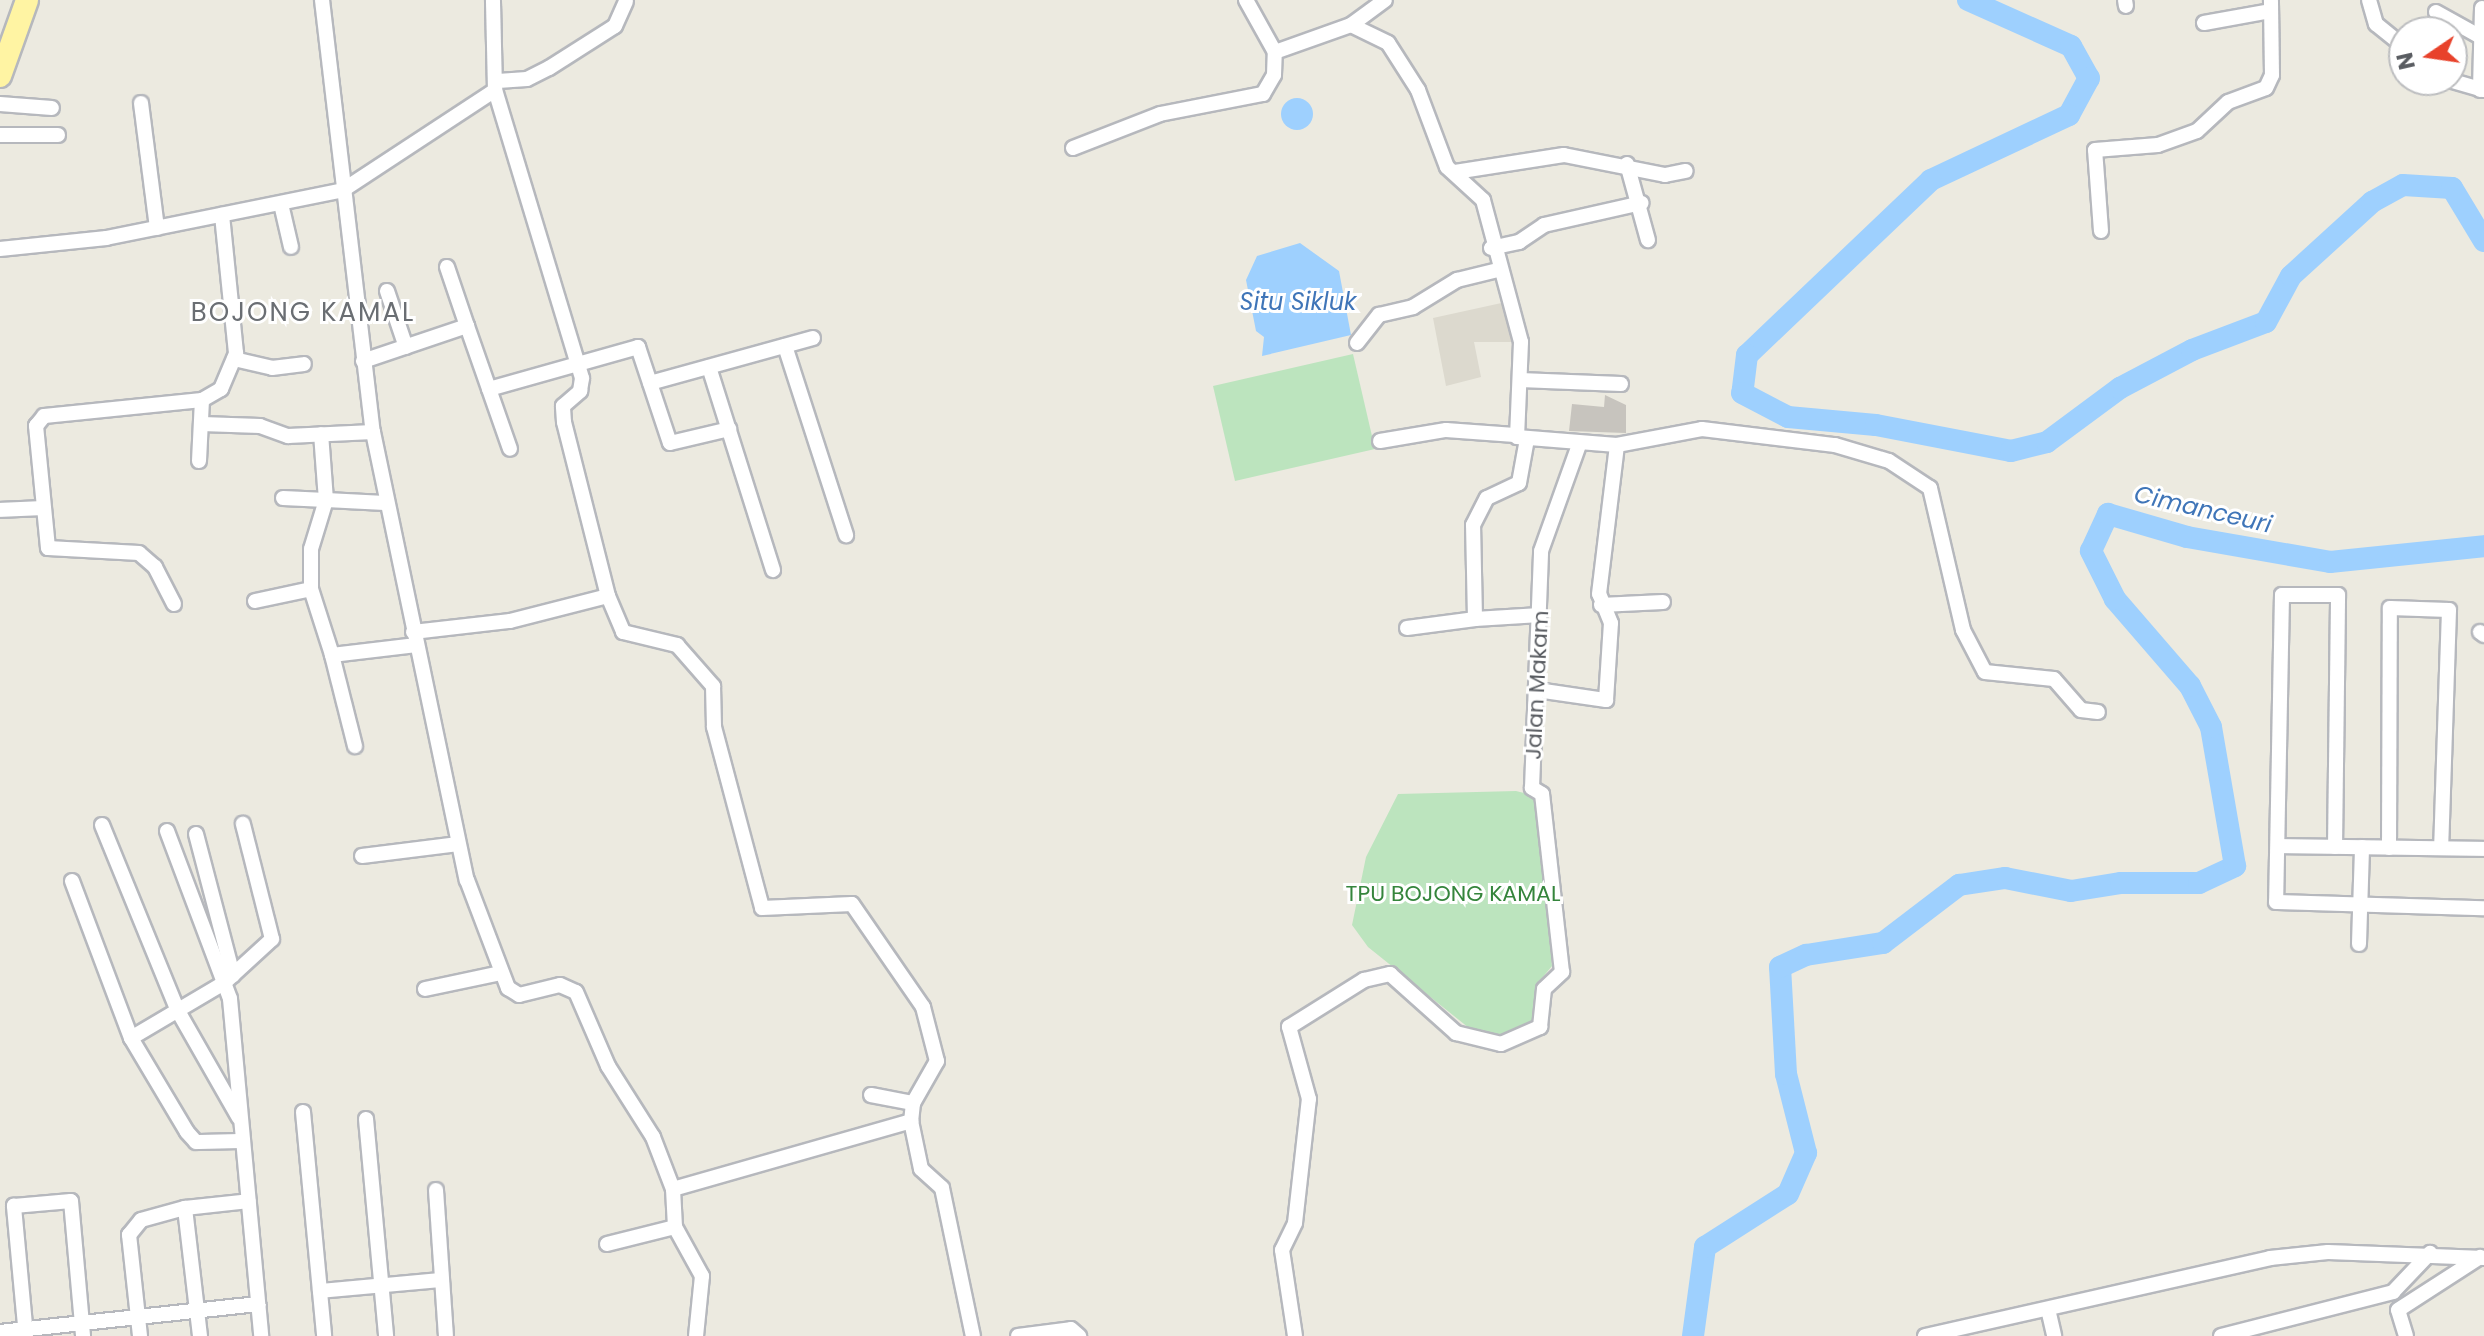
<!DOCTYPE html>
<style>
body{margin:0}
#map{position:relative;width:2484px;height:1336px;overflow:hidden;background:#eceae0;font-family:Poppins,sans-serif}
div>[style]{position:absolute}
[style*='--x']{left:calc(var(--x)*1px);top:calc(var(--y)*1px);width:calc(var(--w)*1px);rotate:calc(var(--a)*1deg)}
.education>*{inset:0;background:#dcd9ce}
.green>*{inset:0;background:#bce4be}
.water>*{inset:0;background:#9ed0fe}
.round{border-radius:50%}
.river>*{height:22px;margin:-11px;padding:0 11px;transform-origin:11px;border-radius:11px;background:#9ed0fe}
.building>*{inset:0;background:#c7c4be}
.roads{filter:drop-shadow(2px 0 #b6b8bd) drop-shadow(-2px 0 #b6b8bd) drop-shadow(0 2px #b6b8bd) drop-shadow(0 -2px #b6b8bd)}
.minor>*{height:14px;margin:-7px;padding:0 7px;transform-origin:7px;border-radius:7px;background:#fff}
.primary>*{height:22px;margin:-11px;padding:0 11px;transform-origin:11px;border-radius:11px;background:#fff4a3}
span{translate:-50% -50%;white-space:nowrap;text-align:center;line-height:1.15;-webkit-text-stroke:6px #fff;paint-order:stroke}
.street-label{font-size:22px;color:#595c61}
.park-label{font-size:22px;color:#35853c}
.water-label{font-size:24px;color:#3f75b8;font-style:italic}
.quarter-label{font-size:26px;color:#6a6e73;letter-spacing:2px}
.north{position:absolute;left:2388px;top:16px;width:80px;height:80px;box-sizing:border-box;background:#fff;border:2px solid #bdbec0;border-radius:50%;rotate:257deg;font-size:22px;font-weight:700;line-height:32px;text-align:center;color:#595c61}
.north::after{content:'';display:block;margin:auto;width:28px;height:36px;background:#e8422b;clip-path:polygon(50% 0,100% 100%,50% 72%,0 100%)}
</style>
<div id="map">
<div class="education">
<i style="clip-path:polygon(1506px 302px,1517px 342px,1474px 342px,1481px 377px,1446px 386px,1433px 318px)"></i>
</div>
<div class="green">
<i style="clip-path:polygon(1353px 354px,1375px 449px,1235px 481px,1213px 386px)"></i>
<i style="clip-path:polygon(1516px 791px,1537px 796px,1552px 966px,1537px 984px,1533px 1021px,1502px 1037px,1469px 1028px,1368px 947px,1352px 925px,1366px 857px,1398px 794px)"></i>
</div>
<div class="water">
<i class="round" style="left:1281px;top:98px;width:32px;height:32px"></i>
<i style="clip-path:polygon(1300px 243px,1339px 271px,1351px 335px,1262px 356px,1264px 337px,1256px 331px,1246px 280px,1257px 256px)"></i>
</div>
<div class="river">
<i style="--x:1968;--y:0;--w:113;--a:24.1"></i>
<i style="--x:2071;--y:46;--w:37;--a:61"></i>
<i style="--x:2089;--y:78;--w:42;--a:118.4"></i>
<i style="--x:2069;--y:115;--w:153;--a:154.8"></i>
<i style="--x:1931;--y:180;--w:254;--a:136.4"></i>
<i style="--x:1747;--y:355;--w:38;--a:97"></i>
<i style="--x:1742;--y:393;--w:52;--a:27.6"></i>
<i style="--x:1788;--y:417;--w:88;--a:5.2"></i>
<i style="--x:1876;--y:425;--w:137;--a:10.9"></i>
<i style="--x:2011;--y:451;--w:37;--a:-14"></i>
<i style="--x:2047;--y:442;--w:91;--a:-36.5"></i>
<i style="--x:2120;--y:388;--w:81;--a:-27.8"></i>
<i style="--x:2192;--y:350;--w:79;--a:-20.7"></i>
<i style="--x:2266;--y:322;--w:52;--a:-61.5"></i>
<i style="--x:2291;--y:276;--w:110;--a:-42.4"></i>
<i style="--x:2372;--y:202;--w:35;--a:-29"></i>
<i style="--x:2403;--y:185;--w:49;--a:3.5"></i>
<i style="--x:2452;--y:188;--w:62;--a:58.9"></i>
<i style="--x:1693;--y:1336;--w:90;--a:-82.3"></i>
<i style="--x:1705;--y:1247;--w:98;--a:-32.6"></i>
<i style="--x:1788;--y:1194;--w:45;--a:-66.3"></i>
<i style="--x:1806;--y:1153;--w:81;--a:-104.2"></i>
<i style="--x:1786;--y:1074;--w:107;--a:-93.2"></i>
<i style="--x:1780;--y:967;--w:29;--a:-25"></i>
<i style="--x:1806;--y:955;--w:78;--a:-8.9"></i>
<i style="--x:1883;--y:943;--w:96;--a:-37.3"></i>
<i style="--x:1959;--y:885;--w:47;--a:-8.7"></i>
<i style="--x:2005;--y:878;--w:67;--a:11.1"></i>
<i style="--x:2071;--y:891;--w:51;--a:-9.1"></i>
<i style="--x:2121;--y:883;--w:78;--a:0"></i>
<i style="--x:2199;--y:883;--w:40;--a:-25"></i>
<i style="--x:2235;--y:866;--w:141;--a:-99.8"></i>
<i style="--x:2211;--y:727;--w:46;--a:-117.1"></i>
<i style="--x:2190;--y:686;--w:115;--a:-130.8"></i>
<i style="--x:2115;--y:599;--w:54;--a:-116.6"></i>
<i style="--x:2091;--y:551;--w:41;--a:-65.3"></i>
<i style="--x:2108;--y:514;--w:82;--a:16.2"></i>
<i style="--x:2187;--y:537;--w:145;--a:9.9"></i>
<i style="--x:2330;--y:562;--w:155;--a:-5.9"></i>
</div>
<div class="building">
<i style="clip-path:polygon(1605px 395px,1626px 405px,1626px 433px,1569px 431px,1572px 404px,1604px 407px)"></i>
</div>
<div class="roads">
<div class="minor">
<i style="--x:322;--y:0;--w:435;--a:83.3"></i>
<i style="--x:373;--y:432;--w:458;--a:78.2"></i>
<i style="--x:467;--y:880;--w:116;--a:69.2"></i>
<i style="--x:508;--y:988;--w:13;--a:32"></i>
<i style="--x:519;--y:995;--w:42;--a:-13.7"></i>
<i style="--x:560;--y:985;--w:17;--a:24"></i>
<i style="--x:576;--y:992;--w:81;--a:66.6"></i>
<i style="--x:608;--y:1066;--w:84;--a:57.6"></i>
<i style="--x:653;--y:1137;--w:56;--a:69"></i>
<i style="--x:673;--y:1189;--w:38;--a:87"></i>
<i style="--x:675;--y:1227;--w:56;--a:61.1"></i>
<i style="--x:702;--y:1276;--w:60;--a:95.7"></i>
<i style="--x:1246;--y:0;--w:60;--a:60.9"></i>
<i style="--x:1275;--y:52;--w:81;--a:-19.6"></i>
<i style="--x:1351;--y:25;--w:42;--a:-36.3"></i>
<i style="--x:2125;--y:0;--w:6;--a:81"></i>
<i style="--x:2369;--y:0;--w:25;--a:74"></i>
<i style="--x:2376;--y:24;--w:36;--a:39"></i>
<i style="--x:2436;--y:12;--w:51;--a:29.1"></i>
<i style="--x:2204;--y:23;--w:67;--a:-10.3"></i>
<i style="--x:1351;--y:25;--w:41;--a:25.9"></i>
<i style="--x:1388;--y:43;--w:56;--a:57.4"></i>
<i style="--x:1418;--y:90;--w:82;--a:69.4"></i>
<i style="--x:1447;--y:167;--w:49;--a:42.5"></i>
<i style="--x:1483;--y:200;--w:147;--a:75"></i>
<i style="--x:1521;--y:342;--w:95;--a:92.4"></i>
<i style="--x:1517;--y:437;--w:100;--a:4.6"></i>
<i style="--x:1617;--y:445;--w:86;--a:-10.7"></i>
<i style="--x:1702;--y:429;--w:134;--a:6.9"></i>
<i style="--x:1835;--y:445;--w:56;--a:16.5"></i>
<i style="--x:1889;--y:461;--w:49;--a:33.4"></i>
<i style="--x:1930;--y:488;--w:146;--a:76.9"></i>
<i style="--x:1963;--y:630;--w:47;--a:62.4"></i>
<i style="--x:1985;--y:672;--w:69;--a:5.8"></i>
<i style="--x:2054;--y:679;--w:41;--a:48.9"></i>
<i style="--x:2081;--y:710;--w:17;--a:7"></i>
<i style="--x:2449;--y:80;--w:36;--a:16"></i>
<i style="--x:498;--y:81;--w:29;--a:-4"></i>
<i style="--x:527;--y:79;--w:25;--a:-27"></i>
<i style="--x:549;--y:68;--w:78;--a:-32.5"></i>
<i style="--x:615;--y:26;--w:27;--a:-66"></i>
<i style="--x:2480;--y:90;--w:82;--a:-88.6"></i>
<i style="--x:141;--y:103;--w:126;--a:82.7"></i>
<i style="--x:0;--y:104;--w:52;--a:4.4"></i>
<i style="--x:0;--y:135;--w:58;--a:0"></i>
<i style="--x:1073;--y:148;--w:93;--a:-21.3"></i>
<i style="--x:1160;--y:114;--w:105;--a:-11"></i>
<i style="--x:1263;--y:94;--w:22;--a:-60"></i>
<i style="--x:1274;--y:75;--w:23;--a:-88"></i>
<i style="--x:1627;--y:164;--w:79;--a:74.6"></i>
<i style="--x:1455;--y:172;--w:110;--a:-8.9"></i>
<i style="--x:1564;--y:155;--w:103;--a:11.2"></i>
<i style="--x:1665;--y:175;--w:21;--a:-11"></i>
<i style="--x:281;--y:204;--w:44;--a:76.9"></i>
<i style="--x:2101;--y:231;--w:81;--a:-94.2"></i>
<i style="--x:2095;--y:150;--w:63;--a:-4.5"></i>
<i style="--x:2158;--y:145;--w:41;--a:-19.7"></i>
<i style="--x:2197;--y:131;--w:42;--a:-43.1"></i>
<i style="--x:2228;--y:102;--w:40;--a:-20.2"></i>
<i style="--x:2266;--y:88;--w:14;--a:-65"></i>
<i style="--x:2272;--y:75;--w:75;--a:-90.8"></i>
<i style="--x:1491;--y:248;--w:29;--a:-12"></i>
<i style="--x:1519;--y:242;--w:30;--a:-34"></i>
<i style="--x:1544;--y:225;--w:100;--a:-12.7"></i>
<i style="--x:0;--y:249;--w:107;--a:-5.9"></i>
<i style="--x:106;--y:238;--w:242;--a:-11.4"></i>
<i style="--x:343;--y:190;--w:182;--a:-33.3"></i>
<i style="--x:495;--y:90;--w:90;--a:-91.3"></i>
<i style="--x:447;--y:267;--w:62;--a:71.3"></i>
<i style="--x:387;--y:291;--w:59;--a:71.3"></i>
<i style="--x:1357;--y:343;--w:36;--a:-52"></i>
<i style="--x:1379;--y:315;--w:35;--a:-13"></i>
<i style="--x:1413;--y:307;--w:52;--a:-31.5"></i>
<i style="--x:1457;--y:280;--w:42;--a:-13.7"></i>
<i style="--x:785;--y:346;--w:199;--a:72.1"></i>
<i style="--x:234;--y:359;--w:39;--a:13"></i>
<i style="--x:272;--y:368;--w:32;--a:-7"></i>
<i style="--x:363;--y:361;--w:110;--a:-18.6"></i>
<i style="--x:467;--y:326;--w:130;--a:70.7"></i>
<i style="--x:709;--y:367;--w:213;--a:72.5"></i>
<i style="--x:1520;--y:380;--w:101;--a:2.3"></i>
<i style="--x:650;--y:383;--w:169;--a:-15.4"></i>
<i style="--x:489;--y:389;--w:155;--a:-15.7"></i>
<i style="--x:638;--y:347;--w:101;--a:71.6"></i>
<i style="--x:670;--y:443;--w:61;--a:-13.3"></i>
<i style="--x:202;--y:424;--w:58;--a:2"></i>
<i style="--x:260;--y:426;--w:30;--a:20"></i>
<i style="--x:288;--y:436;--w:85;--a:-2.7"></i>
<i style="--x:1380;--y:441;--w:67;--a:-9.5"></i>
<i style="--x:1446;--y:430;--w:69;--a:4.1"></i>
<i style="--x:199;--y:461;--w:61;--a:-87.2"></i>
<i style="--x:202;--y:400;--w:22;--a:-30"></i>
<i style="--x:221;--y:389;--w:39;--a:-67"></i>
<i style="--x:236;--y:353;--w:139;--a:-95.8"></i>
<i style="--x:283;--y:498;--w:43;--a:2.7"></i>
<i style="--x:326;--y:500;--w:66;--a:-94.3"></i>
<i style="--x:385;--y:503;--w:59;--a:-177.1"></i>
<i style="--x:326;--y:500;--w:51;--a:107"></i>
<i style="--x:311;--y:549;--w:40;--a:90"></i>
<i style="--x:311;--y:589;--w:69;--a:72.3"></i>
<i style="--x:332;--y:655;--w:85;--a:-6.8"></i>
<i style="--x:0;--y:510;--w:42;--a:-2.7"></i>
<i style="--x:608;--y:596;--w:39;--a:67"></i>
<i style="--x:623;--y:632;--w:56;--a:13.5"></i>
<i style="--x:677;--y:645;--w:55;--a:48.7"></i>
<i style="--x:713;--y:686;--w:41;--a:88.6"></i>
<i style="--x:714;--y:727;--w:187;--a:75.1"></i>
<i style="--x:762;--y:908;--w:90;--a:-2.5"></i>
<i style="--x:852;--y:904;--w:125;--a:55.4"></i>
<i style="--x:923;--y:1007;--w:56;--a:75.5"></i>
<i style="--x:937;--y:1061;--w:48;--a:119.7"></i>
<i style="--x:913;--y:1103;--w:18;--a:96"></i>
<i style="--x:911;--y:1121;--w:49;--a:78.2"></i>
<i style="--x:921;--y:1169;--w:28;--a:42"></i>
<i style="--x:942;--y:1188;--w:151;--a:78.2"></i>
<i style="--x:255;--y:601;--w:57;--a:-12.1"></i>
<i style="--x:174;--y:604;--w:42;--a:-117.2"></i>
<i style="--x:155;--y:567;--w:21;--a:-139"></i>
<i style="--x:139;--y:553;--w:91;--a:-176.9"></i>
<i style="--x:48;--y:548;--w:123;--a:-95.6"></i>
<i style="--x:36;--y:426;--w:13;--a:-51"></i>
<i style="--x:44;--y:416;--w:159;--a:-5.8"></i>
<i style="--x:1601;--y:605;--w:62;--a:-2.8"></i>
<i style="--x:1475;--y:619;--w:65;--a:-3.5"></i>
<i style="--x:1407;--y:628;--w:69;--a:-7.5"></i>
<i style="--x:1475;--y:619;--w:94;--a:-91.2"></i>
<i style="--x:1473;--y:525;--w:30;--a:-63"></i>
<i style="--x:1487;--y:498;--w:35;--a:-25"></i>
<i style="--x:1519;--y:483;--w:45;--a:-79.7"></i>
<i style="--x:413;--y:632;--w:98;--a:-6.5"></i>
<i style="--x:510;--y:621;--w:101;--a:-14.3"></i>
<i style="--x:608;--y:596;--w:179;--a:-104.2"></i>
<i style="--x:564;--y:422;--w:16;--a:-94"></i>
<i style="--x:563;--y:406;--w:23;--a:-41"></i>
<i style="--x:580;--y:391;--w:13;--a:-81"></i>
<i style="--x:582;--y:378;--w:301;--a:-106.8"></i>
<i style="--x:2480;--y:632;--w:5;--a:37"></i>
<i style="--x:332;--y:655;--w:94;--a:75.8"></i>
<i style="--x:1544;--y:691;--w:63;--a:8.3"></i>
<i style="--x:1606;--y:700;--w:77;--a:-86.3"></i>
<i style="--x:1611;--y:623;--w:31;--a:-112"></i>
<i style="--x:1599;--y:594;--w:150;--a:-83.1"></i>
<i style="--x:102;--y:825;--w:201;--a:67.8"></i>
<i style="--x:178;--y:1011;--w:123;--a:60.3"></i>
<i style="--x:167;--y:831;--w:179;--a:69.4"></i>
<i style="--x:230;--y:999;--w:338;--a:84.7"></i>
<i style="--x:196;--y:834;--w:146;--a:75.3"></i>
<i style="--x:2281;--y:846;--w:203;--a:0.8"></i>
<i style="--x:2335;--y:847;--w:252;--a:-89.3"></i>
<i style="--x:2338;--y:595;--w:56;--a:180"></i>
<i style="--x:2282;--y:595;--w:307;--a:91.1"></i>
<i style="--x:2276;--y:902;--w:208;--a:1.7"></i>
<i style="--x:2389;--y:848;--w:240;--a:-89.8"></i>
<i style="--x:2390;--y:608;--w:59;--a:1.9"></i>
<i style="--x:2449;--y:610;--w:238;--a:91.9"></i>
<i style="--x:362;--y:856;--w:97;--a:-7.1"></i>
<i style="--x:72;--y:881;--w:168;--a:69.4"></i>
<i style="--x:131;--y:1038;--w:109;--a:59.2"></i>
<i style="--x:187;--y:1132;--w:13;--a:48"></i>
<i style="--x:196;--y:1142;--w:47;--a:-1.2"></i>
<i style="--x:2359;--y:944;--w:97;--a:-88.2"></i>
<i style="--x:425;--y:989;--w:78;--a:-11.9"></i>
<i style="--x:131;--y:1038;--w:108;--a:-30.6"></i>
<i style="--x:224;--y:983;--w:65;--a:-42.5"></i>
<i style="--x:272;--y:939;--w:119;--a:-104.2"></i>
<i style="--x:871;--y:1095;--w:43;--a:10.8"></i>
<i style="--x:303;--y:1112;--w:225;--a:84.6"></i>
<i style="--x:366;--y:1119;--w:218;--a:84.7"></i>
<i style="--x:673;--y:1189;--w:248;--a:-15.9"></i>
<i style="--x:436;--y:1190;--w:146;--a:86.1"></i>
<i style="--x:607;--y:1244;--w:70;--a:-14"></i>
<i style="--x:320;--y:1291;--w:122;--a:-5.2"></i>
<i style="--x:2048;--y:1309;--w:28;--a:77"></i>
<i style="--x:0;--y:1332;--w:260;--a:-6.2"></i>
<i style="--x:26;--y:1336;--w:131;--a:-95.3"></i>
<i style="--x:14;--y:1206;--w:57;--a:-5"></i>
<i style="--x:71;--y:1201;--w:136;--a:84.9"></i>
<i style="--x:140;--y:1336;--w:102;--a:-96.2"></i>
<i style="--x:129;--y:1235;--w:19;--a:-51"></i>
<i style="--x:141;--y:1220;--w:46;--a:-15.3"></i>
<i style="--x:200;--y:1336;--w:129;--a:-96.7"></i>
<i style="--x:185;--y:1208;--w:64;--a:-6.2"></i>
<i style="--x:1018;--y:1336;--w:53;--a:-7.5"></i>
<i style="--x:1071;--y:1329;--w:11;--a:41"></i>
<i style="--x:1295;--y:1336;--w:87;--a:-98.6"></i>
<i style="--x:1282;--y:1250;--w:30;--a:-64"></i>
<i style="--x:1295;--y:1223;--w:125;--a:-83.6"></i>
<i style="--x:1309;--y:1099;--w:75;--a:-105.5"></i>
<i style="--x:1289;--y:1027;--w:89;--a:-32.1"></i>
<i style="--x:1364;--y:980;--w:27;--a:-13"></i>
<i style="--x:1390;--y:974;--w:89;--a:41.8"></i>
<i style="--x:1456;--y:1033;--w:46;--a:13.7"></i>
<i style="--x:1501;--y:1044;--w:43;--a:-23.6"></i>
<i style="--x:1540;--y:1027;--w:38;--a:-84"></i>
<i style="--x:1544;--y:989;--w:25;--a:-43"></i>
<i style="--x:1562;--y:972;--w:179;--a:-96.4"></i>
<i style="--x:1542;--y:794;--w:12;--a:-149"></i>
<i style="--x:1532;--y:788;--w:237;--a:-87.8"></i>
<i style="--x:1541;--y:551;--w:113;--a:-70.3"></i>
<i style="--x:1925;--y:1336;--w:354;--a:-12.7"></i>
<i style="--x:2270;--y:1258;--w:58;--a:-5.9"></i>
<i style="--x:2328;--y:1252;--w:156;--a:2.2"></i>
<i style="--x:2221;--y:1336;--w:178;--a:-14.3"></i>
<i style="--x:2393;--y:1292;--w:54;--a:-46.5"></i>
<i style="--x:2406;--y:1336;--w:27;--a:-107"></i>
<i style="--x:2398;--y:1310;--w:98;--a:-32.9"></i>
</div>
<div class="primary">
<i style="--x:0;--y:76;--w:81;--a:-70.4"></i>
</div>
</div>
<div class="street-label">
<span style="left:1537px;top:685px;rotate:-87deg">Jalan Makam</span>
</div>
<div class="park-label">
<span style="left:1453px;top:894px">TPU BOJONG KAMAL</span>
</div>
<div class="water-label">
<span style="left:1298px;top:302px">Situ Sikluk</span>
<span style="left:2203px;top:509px;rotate:13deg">Cimanceuri</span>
</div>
<div class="quarter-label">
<span style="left:303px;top:313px">BOJONG KAMAL</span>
</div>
<div class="north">N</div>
</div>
